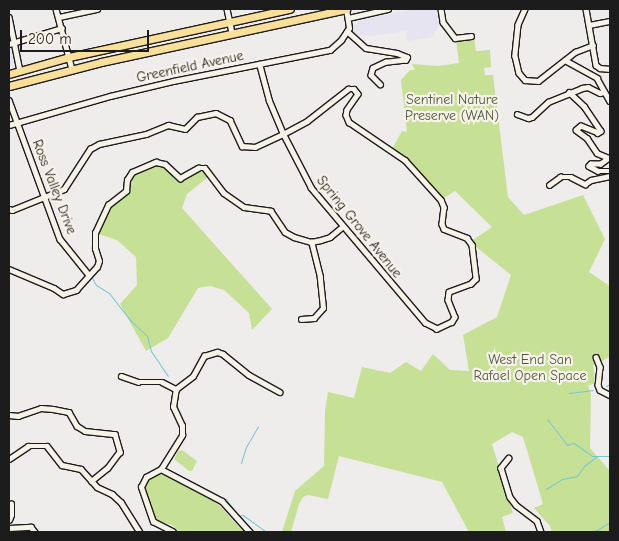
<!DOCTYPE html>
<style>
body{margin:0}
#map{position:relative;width:619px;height:541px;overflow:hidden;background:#efecec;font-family:"Comic Neue",sans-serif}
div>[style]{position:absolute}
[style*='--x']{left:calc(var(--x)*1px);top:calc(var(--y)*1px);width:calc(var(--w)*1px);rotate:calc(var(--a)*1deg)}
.built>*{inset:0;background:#e5e4f0}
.green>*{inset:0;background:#c6e096}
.stream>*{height:1px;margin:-0.5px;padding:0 0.5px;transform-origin:0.5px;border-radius:0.5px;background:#76c6d1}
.roads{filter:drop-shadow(1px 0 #1c1c1c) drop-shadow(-1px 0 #1c1c1c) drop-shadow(0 1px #1c1c1c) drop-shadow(0 -1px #1c1c1c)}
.minor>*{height:4.5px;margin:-2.25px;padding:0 2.25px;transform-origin:2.25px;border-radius:2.25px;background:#f7f3e8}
.primary>*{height:7px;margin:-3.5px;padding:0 3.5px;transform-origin:3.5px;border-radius:3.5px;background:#fadf96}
span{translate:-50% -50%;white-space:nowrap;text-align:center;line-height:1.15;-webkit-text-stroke:4.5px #f7f3e8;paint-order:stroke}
.street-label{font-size:14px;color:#1c1c1c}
.park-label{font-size:14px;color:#4f5741}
.frame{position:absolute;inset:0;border:10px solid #1c1c1c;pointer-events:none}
.scale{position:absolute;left:20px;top:30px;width:129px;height:22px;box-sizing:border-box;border:2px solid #1c1c1c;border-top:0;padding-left:6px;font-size:15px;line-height:18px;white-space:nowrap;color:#1c1c1c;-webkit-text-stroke:4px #f7f3e8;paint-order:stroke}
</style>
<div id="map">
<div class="built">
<i style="clip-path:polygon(416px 9px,440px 9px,442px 21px,432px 37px,407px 41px,406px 31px,371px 36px,353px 35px,349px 31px,362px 19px)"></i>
<i style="clip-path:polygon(9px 45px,11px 45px,16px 65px,9px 71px)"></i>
</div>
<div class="green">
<i style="clip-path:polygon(474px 38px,476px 51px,490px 50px,491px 67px,484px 68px,485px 75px,493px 75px,508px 197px,524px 215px,583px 195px,605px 239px,589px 272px,610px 286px,610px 357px,593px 365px,595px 383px,588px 386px,591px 394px,590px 448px,610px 471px,610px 532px,552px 532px,550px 526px,534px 508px,543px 504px,523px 437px,512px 432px,492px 444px,513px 513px,502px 517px,506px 532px,469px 532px,442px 482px,339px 456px,328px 499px,308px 495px,303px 497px,299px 504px,291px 532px,282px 532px,295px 491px,324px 466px,325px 411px,328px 392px,354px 398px,362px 367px,390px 373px,406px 362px,421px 371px,433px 354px,450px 370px,469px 371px,463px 335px,497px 317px,511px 275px,470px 242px,492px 227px,455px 191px,441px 200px,405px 160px,391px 151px,402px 131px,407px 132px,401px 80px,410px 70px,415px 70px,412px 64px,438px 66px,459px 63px,456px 40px)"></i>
<i style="clip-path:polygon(162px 162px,177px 177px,202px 167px,208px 177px,187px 194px,182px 208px,272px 309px,252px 330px,249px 313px,224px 290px,210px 286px,198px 288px,168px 338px,146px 351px,120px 304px,137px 285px,136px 257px,117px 240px,95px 233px,111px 202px,124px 194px,132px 172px)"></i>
<i style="clip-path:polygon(182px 450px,197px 461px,192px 471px,189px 471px,174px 459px,178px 451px)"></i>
<i style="clip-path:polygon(162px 474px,216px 502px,244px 532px,179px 532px,172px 525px,155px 520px,145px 485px,150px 477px)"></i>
</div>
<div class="stream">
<i style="--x:91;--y:276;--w:10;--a:61"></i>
<i style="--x:96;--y:285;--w:15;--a:32"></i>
<i style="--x:109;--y:293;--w:36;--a:52"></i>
<i style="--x:131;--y:321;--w:22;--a:43"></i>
<i style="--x:147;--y:336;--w:16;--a:75"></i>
<i style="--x:151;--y:351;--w:30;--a:56"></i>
<i style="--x:606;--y:386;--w:4;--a:-27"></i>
<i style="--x:569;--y:393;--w:24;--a:-7"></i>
<i style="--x:547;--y:419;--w:33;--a:52"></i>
<i style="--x:567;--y:445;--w:7;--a:-16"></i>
<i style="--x:574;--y:443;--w:22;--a:36"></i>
<i style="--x:592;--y:456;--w:18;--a:0"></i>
<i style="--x:241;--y:463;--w:17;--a:-73"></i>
<i style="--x:246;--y:447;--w:24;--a:-60"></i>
<i style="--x:546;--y:489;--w:19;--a:-32"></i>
<i style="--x:562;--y:479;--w:15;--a:-11"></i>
<i style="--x:577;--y:476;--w:12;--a:-55"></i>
<i style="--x:584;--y:466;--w:15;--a:-37"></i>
<i style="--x:226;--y:499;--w:21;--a:55"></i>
<i style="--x:238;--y:516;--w:5;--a:-11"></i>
<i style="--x:243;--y:515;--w:29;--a:36"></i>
<i style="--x:585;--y:532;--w:12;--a:-9"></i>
<i style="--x:597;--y:530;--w:15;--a:-32"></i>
</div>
<div class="roads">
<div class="minor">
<i style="--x:56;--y:9;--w:62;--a:75.1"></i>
<i style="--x:227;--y:9;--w:25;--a:78"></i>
<i style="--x:441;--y:9;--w:13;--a:81"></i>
<i style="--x:443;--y:22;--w:20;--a:53"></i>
<i style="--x:455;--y:38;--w:16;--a:-7"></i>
<i style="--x:525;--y:9;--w:17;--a:114"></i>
<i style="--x:518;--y:25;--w:31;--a:96"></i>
<i style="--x:515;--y:56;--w:17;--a:77"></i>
<i style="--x:519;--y:73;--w:9;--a:49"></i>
<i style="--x:525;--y:80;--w:13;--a:4"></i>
<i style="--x:538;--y:81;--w:47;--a:-38.1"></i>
<i style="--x:575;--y:52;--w:19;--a:-21"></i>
<i style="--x:586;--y:9;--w:57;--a:79.9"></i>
<i style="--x:596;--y:65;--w:5;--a:37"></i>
<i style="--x:600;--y:68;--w:10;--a:6"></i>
<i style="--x:9;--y:17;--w:55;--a:78.5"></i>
<i style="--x:59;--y:17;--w:39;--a:-12"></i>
<i style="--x:348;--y:18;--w:41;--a:-12.7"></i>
<i style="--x:589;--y:25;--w:21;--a:-11"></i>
<i style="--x:347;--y:31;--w:25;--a:42"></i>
<i style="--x:366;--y:48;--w:31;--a:9"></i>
<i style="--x:397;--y:53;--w:11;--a:22"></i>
<i style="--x:407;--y:57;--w:3;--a:108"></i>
<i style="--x:406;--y:60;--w:20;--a:174"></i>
<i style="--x:386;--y:62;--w:14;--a:155"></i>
<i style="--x:373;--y:68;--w:7;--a:106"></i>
<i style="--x:371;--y:75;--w:13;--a:45"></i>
<i style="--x:9;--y:44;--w:55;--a:-16.8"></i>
<i style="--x:565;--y:60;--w:37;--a:29"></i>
<i style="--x:597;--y:78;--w:26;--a:61"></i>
<i style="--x:569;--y:92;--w:21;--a:43"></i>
<i style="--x:584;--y:106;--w:30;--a:56"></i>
<i style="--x:601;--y:131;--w:4;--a:146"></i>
<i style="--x:598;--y:133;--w:18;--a:-158"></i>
<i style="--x:581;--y:126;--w:6;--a:141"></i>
<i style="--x:576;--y:130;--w:14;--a:36"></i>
<i style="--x:587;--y:138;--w:18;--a:56"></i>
<i style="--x:597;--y:153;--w:13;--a:23"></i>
<i style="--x:609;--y:158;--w:10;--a:143"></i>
<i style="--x:601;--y:164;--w:10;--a:180"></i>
<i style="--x:591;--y:164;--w:3;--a:135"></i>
<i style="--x:589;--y:166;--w:10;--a:29"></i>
<i style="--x:598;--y:171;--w:12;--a:0"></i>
<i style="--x:9;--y:100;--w:148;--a:69.9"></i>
<i style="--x:60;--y:239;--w:46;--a:51.1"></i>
<i style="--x:517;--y:114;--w:12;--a:20"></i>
<i style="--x:528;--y:118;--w:4;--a:-14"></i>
<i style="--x:532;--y:117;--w:22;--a:-43"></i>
<i style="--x:548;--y:102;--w:37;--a:-22"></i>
<i style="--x:582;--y:88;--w:6;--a:-9"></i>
<i style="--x:588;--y:87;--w:13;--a:27"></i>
<i style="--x:600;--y:93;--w:4;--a:-14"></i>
<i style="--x:9;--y:125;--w:105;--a:-16"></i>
<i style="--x:110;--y:96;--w:65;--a:-13.4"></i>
<i style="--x:173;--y:81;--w:160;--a:-11.2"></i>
<i style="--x:330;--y:50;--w:15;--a:-42"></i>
<i style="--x:341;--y:40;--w:14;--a:-56"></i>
<i style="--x:349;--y:28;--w:19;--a:-99"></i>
<i style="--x:549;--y:185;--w:14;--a:-36"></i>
<i style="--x:560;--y:177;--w:11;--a:0"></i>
<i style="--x:571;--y:177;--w:16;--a:27"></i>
<i style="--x:585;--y:184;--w:7;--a:-34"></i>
<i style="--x:591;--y:180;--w:19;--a:-12"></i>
<i style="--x:9;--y:209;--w:3;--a:18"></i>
<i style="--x:12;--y:210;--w:56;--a:-22"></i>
<i style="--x:64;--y:189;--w:48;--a:-57"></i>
<i style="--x:90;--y:149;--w:10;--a:-29"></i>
<i style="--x:99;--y:144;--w:48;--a:-12"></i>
<i style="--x:146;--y:134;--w:24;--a:-22"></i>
<i style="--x:168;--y:125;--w:17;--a:13"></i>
<i style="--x:185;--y:129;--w:17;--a:-45"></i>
<i style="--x:197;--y:117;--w:19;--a:-12"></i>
<i style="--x:216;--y:113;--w:16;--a:27"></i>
<i style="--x:230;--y:120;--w:29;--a:65"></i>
<i style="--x:242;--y:146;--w:13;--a:4"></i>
<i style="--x:255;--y:147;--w:31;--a:-25"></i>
<i style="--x:283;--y:134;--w:27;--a:-28"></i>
<i style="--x:307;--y:121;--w:52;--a:-38"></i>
<i style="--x:348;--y:89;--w:6;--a:0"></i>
<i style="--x:354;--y:89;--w:6;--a:51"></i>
<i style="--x:358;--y:94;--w:19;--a:125"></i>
<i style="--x:347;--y:110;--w:5;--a:101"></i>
<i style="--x:346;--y:115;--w:8;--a:67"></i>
<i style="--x:349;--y:122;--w:68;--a:34.2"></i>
<i style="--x:405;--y:160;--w:54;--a:48"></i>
<i style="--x:441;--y:200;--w:8;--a:67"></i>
<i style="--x:444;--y:207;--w:17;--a:97"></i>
<i style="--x:442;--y:224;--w:5;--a:68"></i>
<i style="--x:444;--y:229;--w:25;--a:21"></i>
<i style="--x:467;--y:238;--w:9;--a:54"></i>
<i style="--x:472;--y:245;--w:34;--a:83"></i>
<i style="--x:476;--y:279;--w:7;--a:135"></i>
<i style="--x:471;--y:284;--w:23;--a:160"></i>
<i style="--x:449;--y:292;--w:8;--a:97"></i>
<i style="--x:448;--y:300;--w:18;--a:68"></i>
<i style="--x:455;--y:317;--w:6;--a:121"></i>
<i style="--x:452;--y:322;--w:17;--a:155"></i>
<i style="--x:437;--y:329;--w:13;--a:-153"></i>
<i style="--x:425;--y:323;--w:177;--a:-130.2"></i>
<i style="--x:311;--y:188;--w:61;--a:-117.4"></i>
<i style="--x:283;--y:134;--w:36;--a:-113"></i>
<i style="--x:269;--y:101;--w:38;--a:-105"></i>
<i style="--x:9;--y:269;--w:49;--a:22.9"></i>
<i style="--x:54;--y:288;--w:11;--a:34"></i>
<i style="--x:63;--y:294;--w:14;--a:-17"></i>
<i style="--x:76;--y:290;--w:31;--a:-48"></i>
<i style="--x:97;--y:267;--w:6;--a:-72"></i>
<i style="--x:99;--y:261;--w:13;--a:-108"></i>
<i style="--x:95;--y:249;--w:16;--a:-90"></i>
<i style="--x:95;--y:233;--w:31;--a:-65"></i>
<i style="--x:108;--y:205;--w:23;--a:-38"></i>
<i style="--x:126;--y:191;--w:11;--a:-85"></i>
<i style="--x:127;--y:180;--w:9;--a:-58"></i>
<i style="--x:132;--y:172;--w:26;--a:-23"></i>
<i style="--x:156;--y:162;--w:9;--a:13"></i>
<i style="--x:165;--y:164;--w:21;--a:43"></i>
<i style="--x:180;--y:178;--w:21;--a:-29"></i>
<i style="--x:198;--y:168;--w:7;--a:0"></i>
<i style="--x:205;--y:168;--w:31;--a:53"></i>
<i style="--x:224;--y:193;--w:24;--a:35"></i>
<i style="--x:244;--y:207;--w:27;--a:8"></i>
<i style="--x:271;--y:211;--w:25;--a:56"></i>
<i style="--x:285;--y:232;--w:10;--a:29"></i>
<i style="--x:294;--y:237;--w:18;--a:16"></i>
<i style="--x:311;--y:242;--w:10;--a:-11"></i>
<i style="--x:321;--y:240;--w:9;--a:-18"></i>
<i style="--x:330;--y:237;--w:16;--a:-40"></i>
<i style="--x:301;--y:319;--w:13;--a:-4"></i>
<i style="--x:314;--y:318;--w:13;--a:-48"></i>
<i style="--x:323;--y:308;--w:31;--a:-96"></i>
<i style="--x:320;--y:277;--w:36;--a:-104"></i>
<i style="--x:596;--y:357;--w:11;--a:68"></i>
<i style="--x:600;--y:367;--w:18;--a:96"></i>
<i style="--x:598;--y:385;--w:5;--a:68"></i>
<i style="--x:600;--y:390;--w:11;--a:27"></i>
<i style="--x:121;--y:376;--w:18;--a:19"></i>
<i style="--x:138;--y:382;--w:24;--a:0"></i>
<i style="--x:162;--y:382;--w:16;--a:27"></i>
<i style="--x:9;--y:415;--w:9;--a:6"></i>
<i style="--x:18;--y:416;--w:24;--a:-19"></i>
<i style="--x:41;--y:408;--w:12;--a:5"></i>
<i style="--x:53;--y:409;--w:16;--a:11"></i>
<i style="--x:69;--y:412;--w:16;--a:60"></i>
<i style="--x:77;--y:426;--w:9;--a:32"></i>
<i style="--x:85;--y:431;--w:30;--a:6"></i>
<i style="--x:115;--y:434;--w:19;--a:74"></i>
<i style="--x:120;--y:452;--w:20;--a:127"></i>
<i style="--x:108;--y:468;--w:21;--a:141"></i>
<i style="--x:509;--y:458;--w:13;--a:129"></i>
<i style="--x:501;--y:468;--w:30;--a:73"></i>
<i style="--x:510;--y:497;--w:10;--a:53"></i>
<i style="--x:516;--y:505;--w:26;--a:37"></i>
<i style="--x:537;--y:521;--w:12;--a:70"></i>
<i style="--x:9;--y:459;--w:23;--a:-34"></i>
<i style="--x:28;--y:446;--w:19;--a:0"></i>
<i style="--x:47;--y:446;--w:24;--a:52"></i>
<i style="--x:62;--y:465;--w:19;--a:12"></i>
<i style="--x:81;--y:469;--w:24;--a:48"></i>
<i style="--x:97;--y:487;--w:17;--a:25"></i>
<i style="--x:112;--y:494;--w:12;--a:42"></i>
<i style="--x:121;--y:502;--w:36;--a:58"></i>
<i style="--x:161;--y:469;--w:69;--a:27.7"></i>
<i style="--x:222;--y:501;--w:42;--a:47.9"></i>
<i style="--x:9;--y:520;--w:5;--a:-68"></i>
<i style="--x:11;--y:515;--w:11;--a:-90"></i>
<i style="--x:9;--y:528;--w:22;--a:-3"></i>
<i style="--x:31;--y:527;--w:6;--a:51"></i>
<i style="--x:173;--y:532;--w:22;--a:-153"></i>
<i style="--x:153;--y:522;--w:37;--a:-109"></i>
<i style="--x:141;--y:487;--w:11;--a:-63"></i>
<i style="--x:146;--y:477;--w:17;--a:-28"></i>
<i style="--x:161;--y:469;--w:40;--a:-58"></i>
<i style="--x:182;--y:435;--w:9;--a:-90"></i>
<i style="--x:182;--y:426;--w:21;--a:-115"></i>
<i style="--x:173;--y:407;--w:18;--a:-81"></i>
<i style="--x:176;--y:389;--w:21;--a:-37"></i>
<i style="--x:193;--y:376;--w:23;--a:-61"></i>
<i style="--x:204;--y:356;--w:14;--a:-17"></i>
<i style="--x:217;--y:352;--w:6;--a:18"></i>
<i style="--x:223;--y:354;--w:33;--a:39"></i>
<i style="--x:249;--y:375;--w:35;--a:29"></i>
</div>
<div class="primary">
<i style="--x:9;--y:74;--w:62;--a:-15.8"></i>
<i style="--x:69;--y:57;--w:226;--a:-12.3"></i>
<i style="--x:9;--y:86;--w:95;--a:-14.6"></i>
<i style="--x:101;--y:62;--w:251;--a:-12.2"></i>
</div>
</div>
<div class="street-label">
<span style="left:190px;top:67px;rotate:-12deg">Greenfield Avenue</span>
<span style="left:54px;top:187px;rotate:69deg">Ross Valley Drive</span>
<span style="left:359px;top:227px;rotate:51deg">Spring Grove Avenue</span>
</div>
<div class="park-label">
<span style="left:452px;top:108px">Sentinel Nature<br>Preserve (WAN)</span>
<span style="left:530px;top:368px">West End San<br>Rafael Open Space</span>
</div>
<div class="frame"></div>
<div class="scale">200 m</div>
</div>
